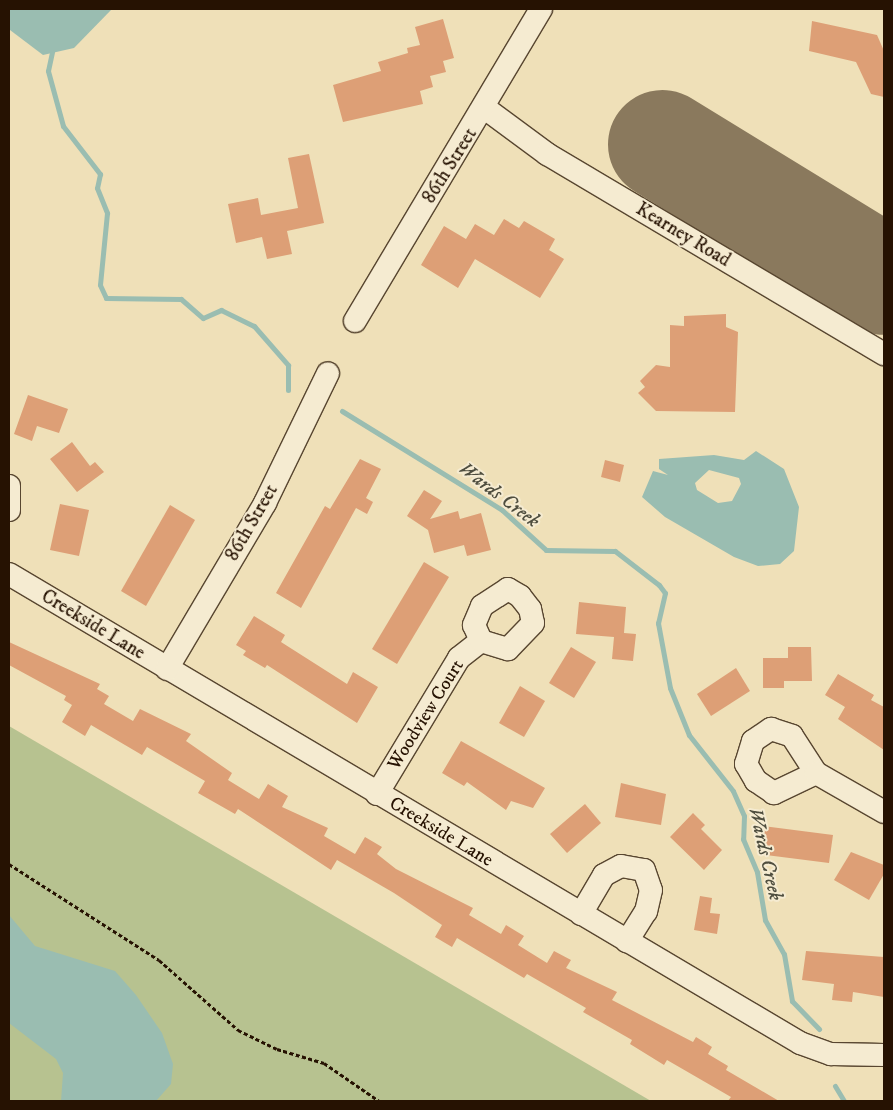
<!DOCTYPE html>
<style>
body{margin:0}
#map{position:relative;width:893px;height:1110px;overflow:hidden;background:#efe0b8;font-family:"IM FELL DW Pica",serif}
div>[style]{position:absolute}
[style*='--x']{left:calc(var(--x)*1px);top:calc(var(--y)*1px);width:calc(var(--w)*1px);rotate:calc(var(--a)*1deg)}
.green>*{inset:0;background:#b7c290}
.water>*{inset:0;background:#9abdb1}
.stream>*{height:5px;margin:-2.5px;padding:0 2.5px;transform-origin:2.5px;border-radius:2.5px;background:#9abdb1}
.runway>*{height:109px;margin:-54.5px;padding:0 54.5px;transform-origin:54.5px;border-radius:54.5px;background:#8a795d}
.building>*{inset:0;background:#dd9f76}
.path>*{height:3px;margin-top:-1.5px;transform-origin:0;background:repeating-linear-gradient(90deg,#261202 0 4px,transparent 0 6.5px)}
.roads{filter:drop-shadow(1px 0 #584630) drop-shadow(-1px 0 #584630) drop-shadow(0 1px #584630) drop-shadow(0 -1px #584630)}
.minor>*{height:22px;margin:-11px;padding:0 11px;transform-origin:11px;border-radius:11px;background:#f5ebd1}
span{translate:-50% -50%;white-space:nowrap;text-align:center;line-height:1.15;-webkit-text-stroke:4px #f5ebd1;paint-order:stroke}
.street-label{font-size:19px;color:#261202}
.water-label{font-size:20px;color:#4f4e3f;font-style:italic}
.frame{position:absolute;inset:0;border:10px solid #261202;pointer-events:none}
</style>
<div id="map">
<div class="green">
<i style="clip-path:polygon(9px 726px,651px 1101px,9px 1101px)"></i>
</div>
<div class="water">
<i style="clip-path:polygon(9px 9px,112px 9px,74px 48px,43px 55px,10px 30px)"></i>
<i style="clip-path:polygon(evenodd,756px 451px,784px 469px,799px 507px,794px 551px,780px 564px,758px 566px,734px 557px,665px 517px,642px 497px,653px 471px,668px 475px,659px 469px,659px 459px,714px 455px,744px 460px,756px 451px,709px 470px,739px 478px,741px 484px,732px 501px,718px 503px,697px 490px,695px 483px,709px 470px)"></i>
<i style="clip-path:polygon(9px 915px,35px 946px,115px 971px,136px 995px,162px 1033px,173px 1064px,171px 1084px,156px 1101px,61px 1101px,63px 1073px,56px 1059px,9px 1023px)"></i>
</div>
<div class="stream">
<i style="--x:52;--y:52;--w:19;--a:102"></i>
<i style="--x:48;--y:71;--w:57;--a:74.7"></i>
<i style="--x:63;--y:126;--w:61;--a:52.4"></i>
<i style="--x:100;--y:174;--w:14;--a:102"></i>
<i style="--x:97;--y:188;--w:27;--a:68"></i>
<i style="--x:107;--y:213;--w:72;--a:95.6"></i>
<i style="--x:100;--y:285;--w:14;--a:65"></i>
<i style="--x:106;--y:298;--w:75;--a:0.8"></i>
<i style="--x:181;--y:299;--w:29;--a:41"></i>
<i style="--x:203;--y:318;--w:20;--a:-24"></i>
<i style="--x:221;--y:310;--w:37;--a:26"></i>
<i style="--x:254;--y:326;--w:52;--a:48.9"></i>
<i style="--x:288;--y:365;--w:25;--a:90"></i>
<i style="--x:342;--y:411;--w:188;--a:31.7"></i>
<i style="--x:502;--y:510;--w:59;--a:42.3"></i>
<i style="--x:546;--y:550;--w:69;--a:0.8"></i>
<i style="--x:615;--y:551;--w:56;--a:37.7"></i>
<i style="--x:659;--y:585;--w:10;--a:53"></i>
<i style="--x:665;--y:593;--w:31;--a:103"></i>
<i style="--x:658;--y:623;--w:66;--a:79.5"></i>
<i style="--x:670;--y:688;--w:51;--a:68"></i>
<i style="--x:689;--y:735;--w:71;--a:51.8"></i>
<i style="--x:733;--y:791;--w:27;--a:66"></i>
<i style="--x:744;--y:816;--w:23;--a:92"></i>
<i style="--x:743;--y:839;--w:36;--a:67"></i>
<i style="--x:757;--y:872;--w:49;--a:80.5"></i>
<i style="--x:765;--y:920;--w:39;--a:61"></i>
<i style="--x:784;--y:954;--w:48;--a:80.3"></i>
<i style="--x:792;--y:1001;--w:39;--a:46"></i>
<i style="--x:835;--y:1086;--w:17;--a:59"></i>
</div>
<div class="runway">
<i style="--x:662;--y:144;--w:260;--a:31.5"></i>
</div>
<div class="building">
<i style="clip-path:polygon(443px 19px,454px 58px,443px 61px,446px 72px,430px 76px,433px 87px,420px 91px,423px 104px,343px 122px,333px 85px,381px 71px,378px 62px,408px 53px,407px 48px,420px 45px,415px 27px)"></i>
<i style="clip-path:polygon(812px 21px,877px 35px,884px 51px,884px 97px,871px 94px,856px 62px,809px 51px)"></i>
<i style="clip-path:polygon(309px 154px,324px 223px,287px 231px,292px 254px,267px 259px,262px 237px,236px 243px,228px 204px,258px 198px,261px 215px,298px 208px,288px 158px)"></i>
<i style="clip-path:polygon(504px 219px,519px 228px,524px 221px,555px 239px,549px 250px,564px 259px,540px 298px,475px 259px,458px 288px,421px 265px,444px 226px,466px 239px,475px 224px,494px 235px)"></i>
<i style="clip-path:polygon(726px 314px,726px 327px,738px 332px,735px 412px,656px 411px,638px 393px,645px 387px,640px 381px,656px 365px,670px 367px,670px 325px,684px 326px,684px 316px)"></i>
<i style="clip-path:polygon(28px 395px,68px 409px,59px 433px,37px 426px,32px 441px,14px 434px)"></i>
<i style="clip-path:polygon(72px 442px,90px 466px,95px 462px,104px 472px,77px 492px,50px 459px)"></i>
<i style="clip-path:polygon(360px 459px,381px 469px,366px 498px,373px 502px,367px 514px,356px 508px,301px 608px,276px 593px,325px 506px,330px 509px)"></i>
<i style="clip-path:polygon(605px 460px,624px 465px,620px 482px,601px 477px)"></i>
<i style="clip-path:polygon(424px 490px,442px 501px,430px 519px,458px 511px,460px 519px,481px 513px,491px 550px,467px 556px,464px 545px,434px 553px,428px 530px,407px 516px)"></i>
<i style="clip-path:polygon(60px 504px,89px 510px,79px 556px,50px 550px)"></i>
<i style="clip-path:polygon(170px 505px,195px 520px,146px 606px,121px 591px)"></i>
<i style="clip-path:polygon(424px 562px,449px 577px,397px 664px,372px 649px)"></i>
<i style="clip-path:polygon(579px 602px,626px 607px,624px 633px,636px 634px,633px 661px,612px 659px,614px 637px,576px 634px)"></i>
<i style="clip-path:polygon(254px 616px,285px 635px,281px 642px,347px 684px,353px 672px,378px 687px,357px 723px,267px 665px,265px 668px,243px 655px,246px 651px,236px 645px)"></i>
<i style="clip-path:polygon(9px 642px,100px 684px,97px 689px,109px 696px,104px 704px,133px 721px,140px 709px,191px 734px,186px 741px,232px 773px,228px 780px,259px 799px,268px 784px,288px 796px,282px 807px,328px 828px,324px 836px,355px 854px,365px 837px,382px 847px,377px 854px,396px 869px,473px 908px,469px 915px,501px 934px,506px 925px,524px 936px,518px 945px,547px 963px,554px 951px,571px 960px,566px 968px,617px 992px,612px 1000px,693px 1042px,696px 1037px,712px 1047px,708px 1054px,728px 1066px,726px 1070px,779px 1101px,728px 1101px,731px 1097px,667px 1060px,664px 1065px,630px 1044px,632px 1040px,583px 1012px,586px 1008px,527px 974px,524px 978px,457px 938px,452px 947px,435px 937px,442px 925px,394px 893px,337px 860px,331px 870px,238px 809px,235px 814px,198px 793px,205px 781px,147px 747px,142px 755px,91px 725px,85px 736px,62px 722px,72px 705px,64px 700px,66px 696px,9px 665px)"></i>
<i style="clip-path:polygon(571px 647px,596px 662px,574px 698px,549px 683px)"></i>
<i style="clip-path:polygon(788px 647px,811px 647px,812px 681px,784px 681px,784px 688px,763px 688px,763px 658px,788px 658px)"></i>
<i style="clip-path:polygon(736px 668px,750px 691px,711px 716px,697px 694px)"></i>
<i style="clip-path:polygon(838px 674px,874px 695px,871px 700px,884px 707px,884px 750px,838px 719px,845px 707px,825px 695px)"></i>
<i style="clip-path:polygon(520px 686px,545px 701px,524px 737px,499px 723px)"></i>
<i style="clip-path:polygon(461px 741px,545px 788px,533px 808px,511px 801px,506px 810px,467px 782px,464px 786px,442px 773px)"></i>
<i style="clip-path:polygon(621px 783px,666px 794px,661px 825px,615px 817px)"></i>
<i style="clip-path:polygon(585px 804px,601px 823px,567px 853px,550px 834px)"></i>
<i style="clip-path:polygon(693px 813px,705px 825px,701px 829px,722px 850px,704px 870px,670px 837px)"></i>
<i style="clip-path:polygon(763px 826px,833px 835px,829px 863px,759px 854px)"></i>
<i style="clip-path:polygon(851px 852px,884px 865px,884px 874px,869px 900px,834px 880px)"></i>
<i style="clip-path:polygon(700px 896px,712px 898px,710px 913px,720px 914px,717px 934px,694px 930px)"></i>
<i style="clip-path:polygon(806px 951px,884px 957px,884px 997px,853px 992px,852px 1002px,832px 1000px,834px 984px,802px 980px)"></i>
</div>
<div class="path">
<i style="--x:9;--y:864;--w:178;--a:32.6"></i>
<i style="--x:159;--y:960;--w:106;--a:41.5"></i>
<i style="--x:238;--y:1030;--w:43;--a:26"></i>
<i style="--x:277;--y:1049;--w:49;--a:16.6"></i>
<i style="--x:324;--y:1063;--w:67;--a:34.6"></i>
</div>
<div class="roads">
<div class="minor">
<i style="--x:486;--y:109;--w:76;--a:36.4"></i>
<i style="--x:547;--y:154;--w:392;--a:30.7"></i>
<i style="--x:355;--y:321;--w:363;--a:-59.2"></i>
<i style="--x:9;--y:486;--w:24;--a:90"></i>
<i style="--x:9;--y:574;--w:920;--a:30.66"></i>
<i style="--x:800;--y:1043;--w:33;--a:20"></i>
<i style="--x:831;--y:1054;--w:53;--a:1.1"></i>
<i style="--x:167;--y:669;--w:193;--a:-59.4"></i>
<i style="--x:265;--y:503;--w:144;--a:-64.1"></i>
<i style="--x:816;--y:773;--w:47;--a:154.5"></i>
<i style="--x:774;--y:793;--w:22;--a:-146"></i>
<i style="--x:756;--y:781;--w:20;--a:-120"></i>
<i style="--x:746;--y:764;--w:24;--a:-73"></i>
<i style="--x:753;--y:741;--w:22;--a:-34"></i>
<i style="--x:771;--y:729;--w:22;--a:18"></i>
<i style="--x:792;--y:736;--w:44;--a:57"></i>
<i style="--x:816;--y:773;--w:78;--a:29.8"></i>
<i style="--x:377;--y:794;--w:159;--a:-58.9"></i>
<i style="--x:459;--y:658;--w:28;--a:-38"></i>
<i style="--x:481;--y:641;--w:28;--a:17"></i>
<i style="--x:508;--y:649;--w:36;--a:-46"></i>
<i style="--x:533;--y:623;--w:14;--a:-102"></i>
<i style="--x:530;--y:609;--w:16;--a:-128"></i>
<i style="--x:520;--y:596;--w:14;--a:-150"></i>
<i style="--x:508;--y:589;--w:31;--a:147"></i>
<i style="--x:482;--y:606;--w:21;--a:113"></i>
<i style="--x:474;--y:625;--w:17;--a:66"></i>
<i style="--x:581;--y:914;--w:45;--a:-59.5"></i>
<i style="--x:604;--y:875;--w:19;--a:-28"></i>
<i style="--x:621;--y:866;--w:23;--a:10"></i>
<i style="--x:644;--y:870;--w:21;--a:71"></i>
<i style="--x:651;--y:890;--w:22;--a:103"></i>
<i style="--x:646;--y:911;--w:36;--a:122"></i>
</div>
</div>
<div class="street-label">
<span style="left:450px;top:166px;rotate:-58deg">86th Street</span>
<span style="left:683px;top:235px;rotate:31deg">Kearney Road</span>
<span style="left:252px;top:523px;rotate:-60deg">86th Street</span>
<span style="left:93px;top:625px;rotate:31deg">Creekside Lane</span>
<span style="left:426px;top:715px;rotate:-58deg">Woodview Court</span>
<span style="left:441px;top:832px;rotate:31deg">Creekside Lane</span>
</div>
<div class="water-label">
<span style="left:499px;top:495px;rotate:37deg">Wards Creek</span>
<span style="left:765px;top:854px;rotate:77deg">Wards Creek</span>
</div>
<div class="frame"></div>
</div>
